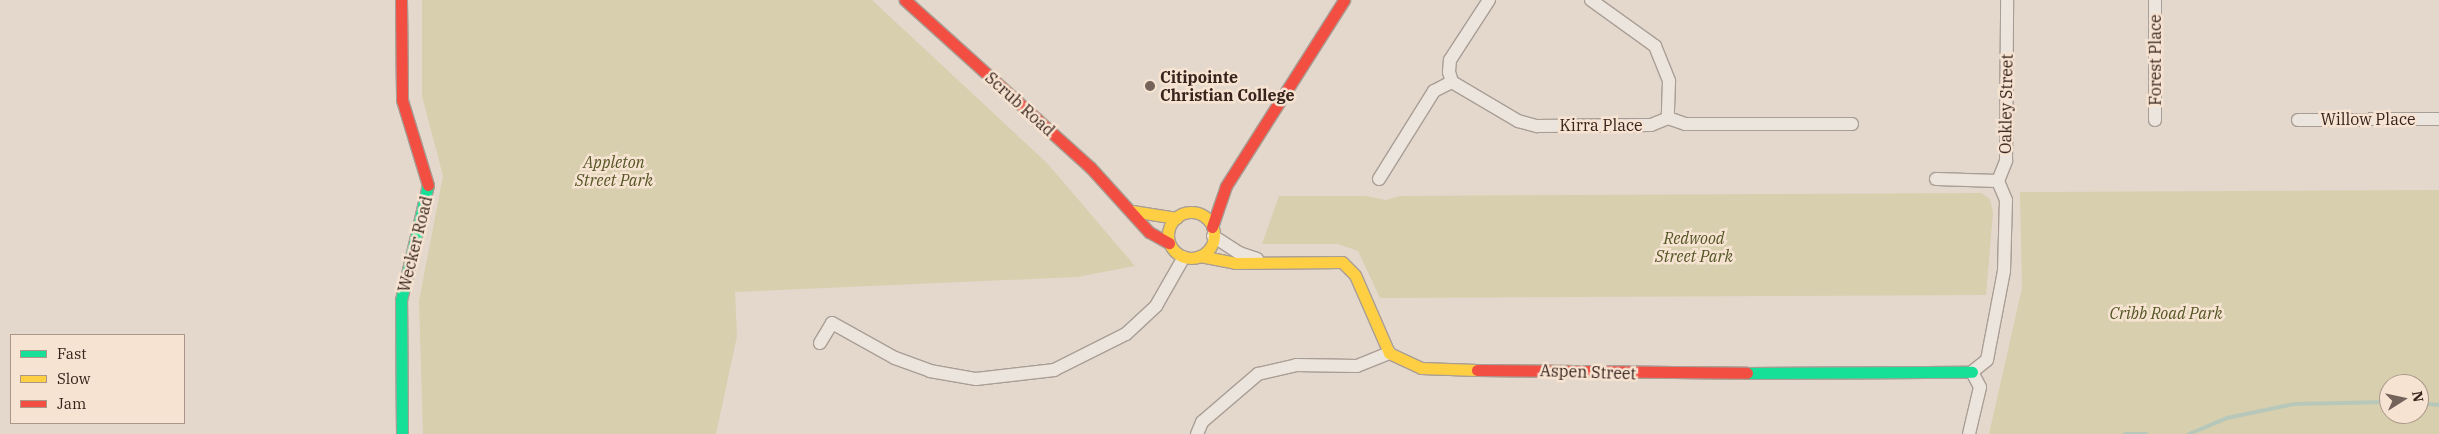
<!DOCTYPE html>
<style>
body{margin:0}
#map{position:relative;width:2439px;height:434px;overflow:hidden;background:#e4d8cc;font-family:"IBM Plex Serif",serif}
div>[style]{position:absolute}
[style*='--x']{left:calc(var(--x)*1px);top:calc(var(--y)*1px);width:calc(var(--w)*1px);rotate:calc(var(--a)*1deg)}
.green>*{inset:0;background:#d7cfae}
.stream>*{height:4px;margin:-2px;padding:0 2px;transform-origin:2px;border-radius:2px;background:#b7c8ba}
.roads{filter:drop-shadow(1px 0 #a99e95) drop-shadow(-1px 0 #a99e95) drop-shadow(0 1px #a99e95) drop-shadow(0 -1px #a99e95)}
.street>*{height:12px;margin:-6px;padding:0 6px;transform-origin:6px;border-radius:6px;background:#ece5de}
.fast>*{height:11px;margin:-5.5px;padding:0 5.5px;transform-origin:5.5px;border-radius:5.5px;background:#16e098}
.slow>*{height:11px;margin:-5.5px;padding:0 5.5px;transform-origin:5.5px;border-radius:5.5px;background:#ffcf43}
.slow>.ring{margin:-5.5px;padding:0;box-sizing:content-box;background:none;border:11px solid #ffcf43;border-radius:50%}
.jam>*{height:11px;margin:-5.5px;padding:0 5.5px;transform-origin:5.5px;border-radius:5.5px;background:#f24e42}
.dots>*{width:14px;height:14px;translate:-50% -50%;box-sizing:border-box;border:2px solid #f6e3d1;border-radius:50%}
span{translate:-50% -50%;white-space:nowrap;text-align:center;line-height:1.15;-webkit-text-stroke:5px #f6e3d1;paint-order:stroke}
.street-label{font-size:16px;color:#38241d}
.poi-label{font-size:16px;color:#38241d;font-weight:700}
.left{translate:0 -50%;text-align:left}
.park-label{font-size:16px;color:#535524;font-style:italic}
.legend{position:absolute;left:10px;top:334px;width:175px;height:90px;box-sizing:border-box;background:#f6e3d1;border:1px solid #aa9789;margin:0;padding:6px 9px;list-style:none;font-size:15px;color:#38241d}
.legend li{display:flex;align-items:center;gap:10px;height:25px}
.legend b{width:25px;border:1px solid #aa9789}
.north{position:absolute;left:2379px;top:374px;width:50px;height:50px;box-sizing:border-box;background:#f6e3d1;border:1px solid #aa9789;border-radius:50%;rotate:80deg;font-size:14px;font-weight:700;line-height:20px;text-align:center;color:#38241d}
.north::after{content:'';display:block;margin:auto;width:18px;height:22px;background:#74635a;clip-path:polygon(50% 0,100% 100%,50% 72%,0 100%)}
</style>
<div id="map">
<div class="green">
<i style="clip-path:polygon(422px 0,872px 0,1047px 163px,1135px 266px,1077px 277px,735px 292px,737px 336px,716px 434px,423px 434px,419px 301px,443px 176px,422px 96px)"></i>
<i style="clip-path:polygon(evenodd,2439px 190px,2439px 434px,1989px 434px,2022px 288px,2020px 192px,2439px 190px,2389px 384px,2419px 384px,2419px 414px,2389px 414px,2389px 384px)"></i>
<i style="clip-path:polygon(1981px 193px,1990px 199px,1993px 213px,1986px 295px,1380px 298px,1358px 251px,1338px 244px,1262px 244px,1279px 196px,1366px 196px,1386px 200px,1400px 196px)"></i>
</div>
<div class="stream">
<i style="--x:2419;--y:403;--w:20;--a:6"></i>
<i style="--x:2125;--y:434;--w:21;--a:0"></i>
<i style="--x:2189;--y:434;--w:41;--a:-22.8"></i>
<i style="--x:2227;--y:418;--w:68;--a:-11.8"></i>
<i style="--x:2294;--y:404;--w:95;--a:-1.2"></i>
</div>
<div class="roads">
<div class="street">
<i style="--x:1489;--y:0;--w:72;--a:123"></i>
<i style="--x:1450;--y:60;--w:12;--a:95"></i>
<i style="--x:1449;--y:72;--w:10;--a:73"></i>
<i style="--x:1452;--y:82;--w:77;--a:30.6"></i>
<i style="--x:1518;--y:121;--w:20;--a:15"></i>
<i style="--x:1537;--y:126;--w:114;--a:-0.5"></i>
<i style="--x:1651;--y:125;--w:18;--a:-22"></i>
<i style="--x:1668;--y:118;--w:18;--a:19"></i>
<i style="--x:1685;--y:124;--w:167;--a:0"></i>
<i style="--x:1591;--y:0;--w:79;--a:35.7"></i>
<i style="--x:1655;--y:46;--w:38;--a:68"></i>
<i style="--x:1669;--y:81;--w:37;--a:92"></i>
<i style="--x:2155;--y:120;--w:120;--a:-90"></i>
<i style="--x:2298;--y:120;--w:141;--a:-0.4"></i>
<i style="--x:1379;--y:179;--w:104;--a:-58"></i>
<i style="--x:1434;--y:91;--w:20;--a:-27"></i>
<i style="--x:1936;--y:179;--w:62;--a:1.8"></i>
<i style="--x:1213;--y:236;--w:31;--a:33"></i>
<i style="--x:1239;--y:253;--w:19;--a:18"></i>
<i style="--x:820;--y:343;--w:23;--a:-59"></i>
<i style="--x:832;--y:323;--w:72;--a:29.1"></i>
<i style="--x:895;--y:358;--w:37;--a:20"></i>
<i style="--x:930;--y:371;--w:47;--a:9.9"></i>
<i style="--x:976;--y:379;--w:79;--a:-6.6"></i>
<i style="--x:1054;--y:370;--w:80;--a:-26.6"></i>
<i style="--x:1126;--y:334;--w:41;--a:-43"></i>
<i style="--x:1156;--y:306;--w:56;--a:-60.3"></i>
<i style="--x:1197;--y:434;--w:13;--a:-67"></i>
<i style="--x:1202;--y:422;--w:74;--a:-40.6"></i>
<i style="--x:1258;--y:374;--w:39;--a:-13"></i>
<i style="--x:1296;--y:365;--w:61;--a:0.9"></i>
<i style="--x:1357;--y:366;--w:35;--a:-22"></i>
<i style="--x:1969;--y:434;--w:48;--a:-76.8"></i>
<i style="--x:1980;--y:387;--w:17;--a:-118"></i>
<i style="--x:1972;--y:372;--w:19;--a:-39"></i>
<i style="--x:1987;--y:360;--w:91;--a:-79.2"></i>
<i style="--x:2004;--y:271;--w:71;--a:-88.4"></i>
<i style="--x:2006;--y:200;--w:21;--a:-113"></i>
<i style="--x:1998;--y:181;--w:22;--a:-68"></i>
<i style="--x:2006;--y:161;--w:161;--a:-89.6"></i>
</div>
<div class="fast">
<i style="--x:1747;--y:373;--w:225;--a:-0.3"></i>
<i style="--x:402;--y:434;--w:134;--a:-90.4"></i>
<i style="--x:401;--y:300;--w:118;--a:-76.8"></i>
</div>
<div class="slow">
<i style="--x:1132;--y:211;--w:45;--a:9"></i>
<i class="ring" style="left:1168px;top:212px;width:35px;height:35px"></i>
<i style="--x:1200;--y:256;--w:36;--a:11"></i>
<i style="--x:1235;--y:263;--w:107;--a:-0.5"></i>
<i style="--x:1342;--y:262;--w:18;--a:45"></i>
<i style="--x:1355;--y:275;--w:85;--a:66.4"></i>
<i style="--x:1389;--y:353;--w:35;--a:25"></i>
<i style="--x:1421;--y:368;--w:56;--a:2"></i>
</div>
<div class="jam">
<i style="--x:401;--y:0;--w:100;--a:89.4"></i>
<i style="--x:402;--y:100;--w:89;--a:73"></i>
<i style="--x:905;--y:0;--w:249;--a:42.1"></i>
<i style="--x:1090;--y:167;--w:88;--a:47.8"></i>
<i style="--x:1149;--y:232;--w:23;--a:29"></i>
<i style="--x:1212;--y:227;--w:43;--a:-71.1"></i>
<i style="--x:1226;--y:186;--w:220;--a:-57.6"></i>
<i style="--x:1477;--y:370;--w:270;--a:0.6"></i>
</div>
</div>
<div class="dots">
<i style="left:1150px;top:86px;background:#74635a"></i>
</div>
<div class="street-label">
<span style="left:2155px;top:60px;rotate:-90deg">Forest Place</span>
<span style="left:1020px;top:104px;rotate:42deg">Scrub Road</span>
<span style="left:2006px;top:104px;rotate:-89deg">Oakley Street</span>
<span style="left:2368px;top:119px">Willow Place</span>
<span style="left:1601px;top:125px">Kirra Place</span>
<span style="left:415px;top:244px;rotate:-76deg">Wecker Road</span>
<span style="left:1588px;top:372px;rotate:2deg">Aspen Street</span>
</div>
<div class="poi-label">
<span class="left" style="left:1160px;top:86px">Citipointe<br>Christian College</span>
</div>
<div class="park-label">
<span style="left:614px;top:171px">Appleton<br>Street Park</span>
<span style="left:1694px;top:247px">Redwood<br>Street Park</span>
<span style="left:2166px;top:313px">Cribb Road Park</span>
</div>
<ul class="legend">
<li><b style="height:6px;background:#16e098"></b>Fast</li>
<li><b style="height:6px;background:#ffcf43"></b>Slow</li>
<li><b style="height:6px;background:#f24e42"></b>Jam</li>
</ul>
<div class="north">N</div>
</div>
